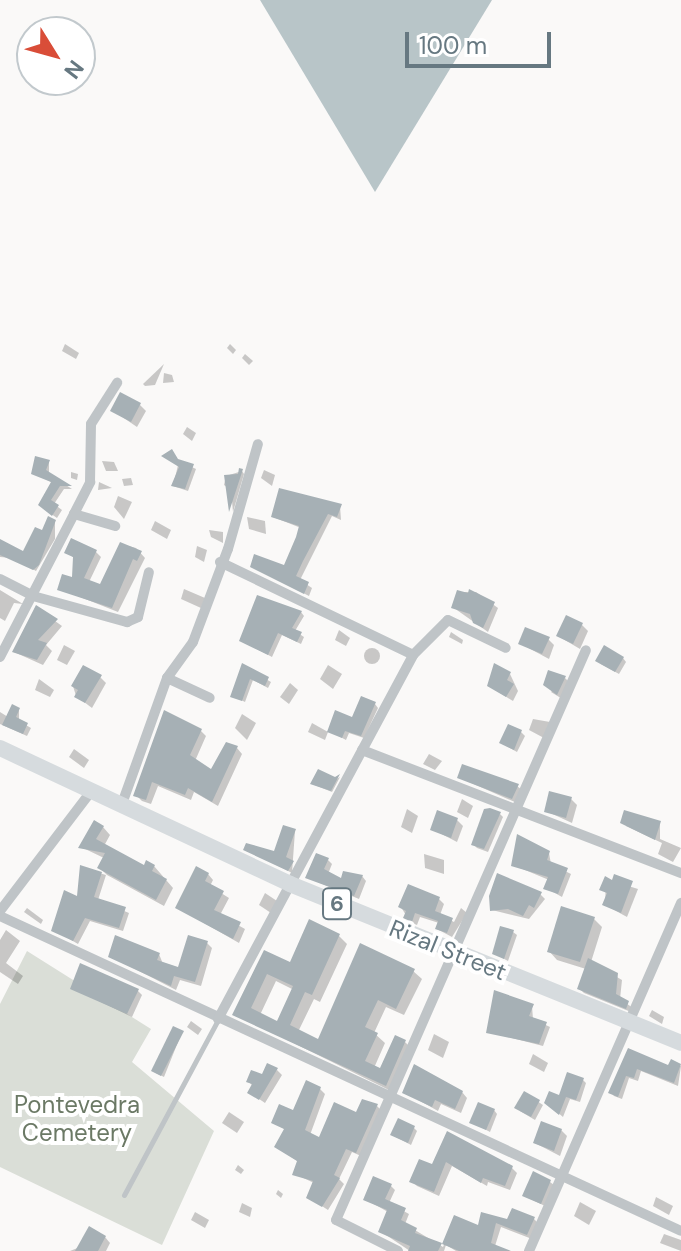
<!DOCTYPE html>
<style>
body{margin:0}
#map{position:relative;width:681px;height:1251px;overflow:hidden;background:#faf9f8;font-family:"DM Sans",sans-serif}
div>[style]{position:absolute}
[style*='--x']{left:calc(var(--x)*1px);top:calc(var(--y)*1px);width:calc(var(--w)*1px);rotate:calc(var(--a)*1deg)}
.green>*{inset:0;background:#daded7}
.water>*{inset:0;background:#b8c5c8}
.shadow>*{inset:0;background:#0003}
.round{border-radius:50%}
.building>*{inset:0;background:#a6b0b5}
.service>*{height:5px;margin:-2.5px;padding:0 2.5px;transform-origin:2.5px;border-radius:2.5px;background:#bfc4c7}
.minor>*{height:10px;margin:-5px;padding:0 5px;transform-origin:5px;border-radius:5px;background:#bfc4c7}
.trunk>*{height:16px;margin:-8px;padding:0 8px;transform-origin:8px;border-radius:8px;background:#d6dbde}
span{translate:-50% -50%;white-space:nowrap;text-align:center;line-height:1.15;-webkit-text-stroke:8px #fff;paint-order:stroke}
.shield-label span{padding:2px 6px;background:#fff;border:2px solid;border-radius:6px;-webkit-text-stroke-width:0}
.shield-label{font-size:22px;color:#667881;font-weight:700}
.street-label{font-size:24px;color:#667881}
.park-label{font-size:24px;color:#6b7965}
.north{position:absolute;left:16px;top:16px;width:80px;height:80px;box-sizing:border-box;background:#fff;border:2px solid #c2c9cd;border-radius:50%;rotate:127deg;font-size:22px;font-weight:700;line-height:32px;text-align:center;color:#667881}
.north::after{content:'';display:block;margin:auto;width:28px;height:36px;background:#d94d38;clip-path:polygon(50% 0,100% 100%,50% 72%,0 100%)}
.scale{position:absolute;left:405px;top:32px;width:146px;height:36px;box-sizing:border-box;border:4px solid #667881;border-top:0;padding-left:10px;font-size:24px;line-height:28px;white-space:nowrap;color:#667881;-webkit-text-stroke:6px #fff;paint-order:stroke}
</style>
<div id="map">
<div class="green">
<i style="clip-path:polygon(27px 951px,151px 1029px,132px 1062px,214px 1131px,162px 1245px,0 1167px,0 1004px)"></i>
</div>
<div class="water">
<i style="clip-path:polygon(260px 0,492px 0,375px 192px)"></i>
</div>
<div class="shadow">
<i style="clip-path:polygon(65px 344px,79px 353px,76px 359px,62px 351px)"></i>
<i style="clip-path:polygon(230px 344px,236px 350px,233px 354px,227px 348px)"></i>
<i style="clip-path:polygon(245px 354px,253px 361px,249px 365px,242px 358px)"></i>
<i style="clip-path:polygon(164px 364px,155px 385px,145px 386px,143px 384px)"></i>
<i style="clip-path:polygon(164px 373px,172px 375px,174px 382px,163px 383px)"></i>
<i style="clip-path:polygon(140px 405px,146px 411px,137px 427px,112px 410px)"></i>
<i style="clip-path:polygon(187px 427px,196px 433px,192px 441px,183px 434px)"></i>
<i style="clip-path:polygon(36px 458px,49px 462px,49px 474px,72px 489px,64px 489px,54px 504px,62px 510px,57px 518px,44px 509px,53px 483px,34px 473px)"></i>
<i style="clip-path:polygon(102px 461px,114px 462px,118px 471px,106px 471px)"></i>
<i style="clip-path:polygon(179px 461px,196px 469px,188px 491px,173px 486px)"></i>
<i style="clip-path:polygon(264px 470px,275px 475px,272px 486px,261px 478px)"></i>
<i style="clip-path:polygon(242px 471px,244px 474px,233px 512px,231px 490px,224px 485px,226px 476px)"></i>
<i style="clip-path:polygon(71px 472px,78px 474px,77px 480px,71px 478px)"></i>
<i style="clip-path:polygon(131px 478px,133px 485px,124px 486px,122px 479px)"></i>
<i style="clip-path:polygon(99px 482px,112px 488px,98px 490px)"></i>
<i style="clip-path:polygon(118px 496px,132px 502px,124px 519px,114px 507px)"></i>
<i style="clip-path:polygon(340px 506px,341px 520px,332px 516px,300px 580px,312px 588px,309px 596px,252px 567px,285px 568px,301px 528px,273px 517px)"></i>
<i style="clip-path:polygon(247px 517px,265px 521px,266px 534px,249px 529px)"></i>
<i style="clip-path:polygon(155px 521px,171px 530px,167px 539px,151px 530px)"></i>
<i style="clip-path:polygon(55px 522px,55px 539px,36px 571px,12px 558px,0 557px,0 540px,24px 554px)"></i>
<i style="clip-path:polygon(209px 530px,223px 532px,223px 543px,211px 537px)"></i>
<i style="clip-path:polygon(121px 544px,136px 548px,145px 558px,118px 612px,60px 589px,73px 580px,74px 558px,67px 552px,96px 552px,101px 557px,89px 582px,101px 586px)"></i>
<i style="clip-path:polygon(197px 546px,207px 550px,204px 562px,195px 557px)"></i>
<i style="clip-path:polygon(184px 589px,205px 598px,201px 608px,181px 599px)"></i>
<i style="clip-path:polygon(0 590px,23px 604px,14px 603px,5px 621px,0 618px)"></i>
<i style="clip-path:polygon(459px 592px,476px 592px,498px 608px,488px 632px,454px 608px)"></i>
<i style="clip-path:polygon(37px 608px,62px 626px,46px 645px,52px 651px,43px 665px,14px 652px)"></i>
<i style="clip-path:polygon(301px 612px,304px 616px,295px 631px,304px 637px,301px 644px,282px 635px,272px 657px,242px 641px)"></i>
<i style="clip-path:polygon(582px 625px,588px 631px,580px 649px,558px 636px)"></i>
<i style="clip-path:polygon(339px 630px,350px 638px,346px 646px,335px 640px)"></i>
<i style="clip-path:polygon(451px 632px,463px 640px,462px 644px,449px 637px)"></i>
<i style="clip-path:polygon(548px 639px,554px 645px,549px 659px,521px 644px)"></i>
<i style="clip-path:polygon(64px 645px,75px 651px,67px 665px,57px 660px)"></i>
<i class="round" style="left:364px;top:648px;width:16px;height:16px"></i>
<i style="clip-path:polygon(623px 658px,626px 662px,619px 674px,601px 664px)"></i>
<i style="clip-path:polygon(328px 665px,342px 674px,333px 689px,320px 679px)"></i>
<i style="clip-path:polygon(243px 666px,271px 682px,268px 688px,253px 680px,245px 702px,233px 696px)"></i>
<i style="clip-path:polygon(510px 674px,518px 691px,513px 701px,489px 686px)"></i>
<i style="clip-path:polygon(100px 677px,106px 683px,92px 708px,76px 696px,73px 686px)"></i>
<i style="clip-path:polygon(565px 678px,571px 684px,564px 700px,551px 692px)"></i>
<i style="clip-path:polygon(39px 679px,54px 690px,50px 697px,35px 690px)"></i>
<i style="clip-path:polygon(290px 683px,298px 690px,289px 704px,280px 697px)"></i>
<i style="clip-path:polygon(375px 704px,378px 708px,364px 738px,349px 733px,346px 740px,329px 731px)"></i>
<i style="clip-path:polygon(19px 710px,19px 721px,31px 728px,27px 736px,0 724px,0 712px,8px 717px)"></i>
<i style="clip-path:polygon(242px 714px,256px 723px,247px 740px,235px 728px)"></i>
<i style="clip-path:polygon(533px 719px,550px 722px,544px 738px,529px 730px)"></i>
<i style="clip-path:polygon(312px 723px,328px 732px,325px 740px,308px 732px)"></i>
<i style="clip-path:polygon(201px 731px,206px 736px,195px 761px,211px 771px,237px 748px,242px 754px,218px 806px,194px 792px,191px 800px,158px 786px,151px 804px,142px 801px,136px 795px)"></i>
<i style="clip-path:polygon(521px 732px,525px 736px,517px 752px,501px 743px)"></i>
<i style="clip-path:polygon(74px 749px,89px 760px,84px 768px,69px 757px)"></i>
<i style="clip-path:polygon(429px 754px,442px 761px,435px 770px,423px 764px)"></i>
<i style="clip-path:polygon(340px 777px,332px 792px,312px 784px,335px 780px)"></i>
<i style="clip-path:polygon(460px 778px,517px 786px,522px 790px,517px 803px)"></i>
<i style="clip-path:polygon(462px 799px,473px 806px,468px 818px,457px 812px)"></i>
<i style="clip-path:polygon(571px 799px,577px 805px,572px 823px,546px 811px)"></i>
<i style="clip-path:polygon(407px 809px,418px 816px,412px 833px,401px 827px)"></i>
<i style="clip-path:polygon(500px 814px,503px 817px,488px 852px,477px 848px,473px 844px)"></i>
<i style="clip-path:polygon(457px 820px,463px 826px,457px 842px,432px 829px)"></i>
<i style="clip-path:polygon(660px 823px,660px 839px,681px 848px,673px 862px,658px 854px,662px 843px,626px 826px)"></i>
<i style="clip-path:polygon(103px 827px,110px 835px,104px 846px,144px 868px,154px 866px,173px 888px,164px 906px,107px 875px,99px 867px,104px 858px,81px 847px)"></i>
<i style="clip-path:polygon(295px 831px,292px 873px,245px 849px,276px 853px)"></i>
<i style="clip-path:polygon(518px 837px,549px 853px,551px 864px,571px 874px,562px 897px,546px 888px,549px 880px,513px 865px)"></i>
<i style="clip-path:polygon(424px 854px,444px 860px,444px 874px,425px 868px)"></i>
<i style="clip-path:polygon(328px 860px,332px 864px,328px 874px,342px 881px,362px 876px,366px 881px,359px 899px,308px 878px)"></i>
<i style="clip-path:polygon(82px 868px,106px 875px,98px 900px,129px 913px,123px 931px,90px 921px,78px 944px,54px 930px,78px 899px)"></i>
<i style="clip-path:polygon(208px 874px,213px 880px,210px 886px,229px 898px,220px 915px,245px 929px,239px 943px,178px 908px)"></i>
<i style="clip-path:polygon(606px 879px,638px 889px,627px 917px,605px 905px)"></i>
<i style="clip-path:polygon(265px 893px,277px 901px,271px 913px,259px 905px)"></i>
<i style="clip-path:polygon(540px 894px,545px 899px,529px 919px,492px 910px)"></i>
<i style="clip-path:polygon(439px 899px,444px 904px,440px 915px,454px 922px,461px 908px,467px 913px,452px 937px,437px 929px,439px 923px,420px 917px,417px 925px,410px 922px,401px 907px)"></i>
<i style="clip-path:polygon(27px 908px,43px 920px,41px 924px,24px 912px)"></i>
<i style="clip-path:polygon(594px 919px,602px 927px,591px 962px,622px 980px,620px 999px,633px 1008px,631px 1012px,584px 993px,579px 988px,586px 969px,557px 960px,549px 951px)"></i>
<i style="clip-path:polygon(6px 930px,20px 941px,6px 963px,23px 976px,18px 984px,0 972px,0 940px)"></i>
<i style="clip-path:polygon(513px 932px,517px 935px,508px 961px,495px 954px)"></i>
<i style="clip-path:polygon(evenodd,339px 936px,347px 944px,320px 1002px,314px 999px,298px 1032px,319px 1041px,413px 971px,422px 979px,404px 1015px,386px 1007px,374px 1033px,385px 1043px,374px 1068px,381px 1071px,405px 1042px,413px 1050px,395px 1093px,235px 1014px,265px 952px,291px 964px,339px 936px,276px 981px,294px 990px,278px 1023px,260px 1015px,276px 981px)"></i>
<i style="clip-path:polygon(207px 943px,212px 948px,201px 986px,180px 980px,176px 990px,110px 956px,159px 954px,163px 964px,179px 969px)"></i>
<i style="clip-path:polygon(72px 988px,138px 991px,142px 995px,132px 1017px)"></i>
<i style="clip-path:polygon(532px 1006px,533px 1019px,550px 1027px,543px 1046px,488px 1032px)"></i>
<i style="clip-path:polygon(652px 1010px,664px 1017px,662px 1024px,649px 1016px)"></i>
<i style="clip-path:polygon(191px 1021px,202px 1029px,198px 1035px,187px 1027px)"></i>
<i style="clip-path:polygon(182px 1032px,164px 1077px,156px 1073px)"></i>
<i style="clip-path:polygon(434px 1034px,449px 1042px,443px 1058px,428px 1050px)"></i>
<i style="clip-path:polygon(629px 1051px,669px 1068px,672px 1062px,681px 1066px,678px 1086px,641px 1071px,638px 1081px,629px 1078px,622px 1099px,614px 1096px,611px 1092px)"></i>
<i style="clip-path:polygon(533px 1054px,548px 1063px,544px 1072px,529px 1064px)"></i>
<i style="clip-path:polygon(277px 1070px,282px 1075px,265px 1103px,249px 1092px,253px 1086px,248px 1081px)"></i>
<i style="clip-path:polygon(583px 1080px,586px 1083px,580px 1102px,570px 1099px,563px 1117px,550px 1106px)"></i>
<i style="clip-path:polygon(320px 1089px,325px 1094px,310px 1135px,320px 1139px,358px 1115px,377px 1106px,382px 1111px,361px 1156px,352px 1152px,339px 1179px,344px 1184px,328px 1210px,308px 1197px,314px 1183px,295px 1174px,299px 1162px,276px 1147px,286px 1130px,273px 1122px,294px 1113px)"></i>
<i style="clip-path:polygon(404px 1092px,462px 1092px,467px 1098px,461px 1113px,441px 1104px,438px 1111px)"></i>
<i style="clip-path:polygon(525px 1093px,543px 1105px,535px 1120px,520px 1111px)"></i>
<i style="clip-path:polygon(494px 1110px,497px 1114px,490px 1132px,471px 1122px)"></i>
<i style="clip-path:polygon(229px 1112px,244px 1122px,237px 1133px,222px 1123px)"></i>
<i style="clip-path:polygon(414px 1128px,417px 1131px,411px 1145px,392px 1135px)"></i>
<i style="clip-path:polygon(561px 1130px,567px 1136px,560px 1156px,535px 1143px)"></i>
<i style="clip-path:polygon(448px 1134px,512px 1168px,517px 1173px,510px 1190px,488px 1182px,487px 1186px,452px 1166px,439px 1196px,417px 1186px,412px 1181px,433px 1167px)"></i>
<i style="clip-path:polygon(238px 1165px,244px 1170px,241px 1174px,235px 1170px)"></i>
<i style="clip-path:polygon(550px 1182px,554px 1185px,545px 1206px,524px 1196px)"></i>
<i style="clip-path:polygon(390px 1185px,395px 1190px,389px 1203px,409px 1214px,405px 1224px,443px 1247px,455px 1218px,479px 1228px,483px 1215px,509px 1222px,534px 1219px,539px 1224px,532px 1239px,501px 1227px,495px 1246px,507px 1251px,456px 1251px,446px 1245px,444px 1251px,410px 1251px,380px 1231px,388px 1212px,365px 1199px)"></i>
<i style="clip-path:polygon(278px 1190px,283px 1194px,281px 1198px,276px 1194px)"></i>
<i style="clip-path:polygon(656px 1197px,673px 1206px,669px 1215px,653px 1206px)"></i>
<i style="clip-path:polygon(580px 1202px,596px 1211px,589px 1225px,574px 1216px)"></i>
<i style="clip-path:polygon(242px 1203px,252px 1208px,250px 1217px,239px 1212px)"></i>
<i style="clip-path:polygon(195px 1212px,209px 1220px,205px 1228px,191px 1220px)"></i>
<i style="clip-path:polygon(664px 1234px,681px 1240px,681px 1251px,660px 1243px)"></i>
<i style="clip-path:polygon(105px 1237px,110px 1243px,106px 1251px,70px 1251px)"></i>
</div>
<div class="building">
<i style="clip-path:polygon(120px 392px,141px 403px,131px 422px,110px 411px)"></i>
<i style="clip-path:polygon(172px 449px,178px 459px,194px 464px,185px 489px,171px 486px,179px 467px,161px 456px)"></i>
<i style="clip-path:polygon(35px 456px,50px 460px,46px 470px,72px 486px,60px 486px,51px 500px,59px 505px,52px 516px,38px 505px,51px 482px,31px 474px)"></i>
<i style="clip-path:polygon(239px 468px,243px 469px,229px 512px,224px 475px,238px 474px)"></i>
<i style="clip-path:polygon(279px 488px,342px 504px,337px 517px,328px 514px,303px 561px,296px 576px,309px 582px,304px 594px,250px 567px,254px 554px,284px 565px,296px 537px,299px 526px,271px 517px)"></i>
<i style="clip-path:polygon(48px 516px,56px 520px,39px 565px,33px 570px,0 555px,0 539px,23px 551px,35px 527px,42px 530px)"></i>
<i style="clip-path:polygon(71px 538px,97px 550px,84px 578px,100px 584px,120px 542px,142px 551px,137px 561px,133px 559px,112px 608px,57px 590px,62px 574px,72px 577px,73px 557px,64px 553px)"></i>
<i style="clip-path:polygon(469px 589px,495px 602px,483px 628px,473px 623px,470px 614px,451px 608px,457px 590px,468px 593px)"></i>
<i style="clip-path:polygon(257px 595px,302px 611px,292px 628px,302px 632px,297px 642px,278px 633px,268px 655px,239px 641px)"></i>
<i style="clip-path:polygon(36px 605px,58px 619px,38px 640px,47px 643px,37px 660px,12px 652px)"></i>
<i style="clip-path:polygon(566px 615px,583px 623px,573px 644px,556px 636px)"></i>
<i style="clip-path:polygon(525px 627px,550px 637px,542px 654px,518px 644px)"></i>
<i style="clip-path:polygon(604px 645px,624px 657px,615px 672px,595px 661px)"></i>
<i style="clip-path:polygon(242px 663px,269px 677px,265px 686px,250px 679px,242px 701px,230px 697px)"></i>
<i style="clip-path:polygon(494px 663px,511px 672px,507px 680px,514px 684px,506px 697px,487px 686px)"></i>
<i style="clip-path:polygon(83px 665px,102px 675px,85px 703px,74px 697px,78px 690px,71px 686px)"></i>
<i style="clip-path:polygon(548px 670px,566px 676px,557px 695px,543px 685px)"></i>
<i style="clip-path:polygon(361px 696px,376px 702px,361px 736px,345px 731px,342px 738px,327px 732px,335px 710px,352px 717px)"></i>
<i style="clip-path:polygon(12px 704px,20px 708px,16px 717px,28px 723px,23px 734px,2px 725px)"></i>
<i style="clip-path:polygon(164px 710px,202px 729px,190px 755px,211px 769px,226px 742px,238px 746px,212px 802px,188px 788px,185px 795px,152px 782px,146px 800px,133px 796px)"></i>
<i style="clip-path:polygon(508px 724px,522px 730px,514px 750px,499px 743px)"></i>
<i style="clip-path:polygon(462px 764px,519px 784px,512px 799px,457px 778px)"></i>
<i style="clip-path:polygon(318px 769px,335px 777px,340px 774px,331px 791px,310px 784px)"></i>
<i style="clip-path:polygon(549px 791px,572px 797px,566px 818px,544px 812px)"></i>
<i style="clip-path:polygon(490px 808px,501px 812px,484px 849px,471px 845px,484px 809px)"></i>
<i style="clip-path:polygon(437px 810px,458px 818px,451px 838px,430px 830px)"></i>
<i style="clip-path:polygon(624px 810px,661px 821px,655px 840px,620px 823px)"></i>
<i style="clip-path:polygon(94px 820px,104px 826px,96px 839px,144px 865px,146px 860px,155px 865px,152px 871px,167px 879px,156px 900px,97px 868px,105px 853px,78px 848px)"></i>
<i style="clip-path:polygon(283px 825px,296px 829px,286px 857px,294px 861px,288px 871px,243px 850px,246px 843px,274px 851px)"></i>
<i style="clip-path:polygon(517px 834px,550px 851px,547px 860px,568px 868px,558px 894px,543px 889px,548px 877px,511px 866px)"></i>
<i style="clip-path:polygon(316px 853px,329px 858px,324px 869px,341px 878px,343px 871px,363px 875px,354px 896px,305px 878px)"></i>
<i style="clip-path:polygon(80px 865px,102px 872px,94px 897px,126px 907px,119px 928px,85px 918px,73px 941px,51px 931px,64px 890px,77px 896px)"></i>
<i style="clip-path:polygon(196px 866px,209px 873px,205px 881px,224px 891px,214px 910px,241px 922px,233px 939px,175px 908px)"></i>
<i style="clip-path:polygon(497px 873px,542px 892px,534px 908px,529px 905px,523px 916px,508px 909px,490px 911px,489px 896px)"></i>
<i style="clip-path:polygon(614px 874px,633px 881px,621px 913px,602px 905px,607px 893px,599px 890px,605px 876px,612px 880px)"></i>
<i style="clip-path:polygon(408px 884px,440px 897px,435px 911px,453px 918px,447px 933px,435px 929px,438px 921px,415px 913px,412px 922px,403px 918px,406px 911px,398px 907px)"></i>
<i style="clip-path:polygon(561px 906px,595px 917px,580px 962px,547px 952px)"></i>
<i style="clip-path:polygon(evenodd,309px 919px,340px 934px,312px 995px,305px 992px,290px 1025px,318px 1039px,360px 943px,415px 969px,396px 1009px,378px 1000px,365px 1027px,378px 1033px,365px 1061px,380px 1068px,395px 1035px,406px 1040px,386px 1086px,232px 1015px,264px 950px,290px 962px,309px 919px,267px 974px,293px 986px,277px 1021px,251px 1008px,267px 974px)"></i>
<i style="clip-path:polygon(500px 926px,514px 930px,504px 959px,492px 954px)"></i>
<i style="clip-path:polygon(115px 935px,160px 953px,157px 960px,178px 967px,188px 935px,208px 941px,195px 982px,174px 976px,171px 986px,108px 957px)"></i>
<i style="clip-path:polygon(588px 958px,618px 973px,616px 994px,629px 1001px,626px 1009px,577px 989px)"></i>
<i style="clip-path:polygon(80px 963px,139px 989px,127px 1014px,70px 989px)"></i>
<i style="clip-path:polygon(494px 990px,534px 1004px,529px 1016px,547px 1022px,539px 1044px,486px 1033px)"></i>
<i style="clip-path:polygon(173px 1026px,184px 1031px,161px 1076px,151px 1071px)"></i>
<i style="clip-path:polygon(628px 1048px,668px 1065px,671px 1059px,681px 1064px,674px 1083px,637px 1069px,634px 1078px,626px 1076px,618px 1097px,608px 1093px)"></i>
<i style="clip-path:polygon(267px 1063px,278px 1068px,259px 1100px,247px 1093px,252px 1084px,246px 1082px,251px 1070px,262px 1074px)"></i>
<i style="clip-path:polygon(414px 1064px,463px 1091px,455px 1109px,435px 1100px,432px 1107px,402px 1093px)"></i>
<i style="clip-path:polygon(567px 1072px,584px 1078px,576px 1100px,566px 1097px,559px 1115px,544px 1103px,549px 1091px,559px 1095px)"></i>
<i style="clip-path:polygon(306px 1080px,321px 1087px,305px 1130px,319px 1137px,334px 1102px,356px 1112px,362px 1099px,378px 1104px,356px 1153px,346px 1149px,334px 1175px,340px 1178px,322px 1207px,306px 1198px,313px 1181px,292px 1175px,297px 1161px,274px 1147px,284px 1129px,271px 1123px,279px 1104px,293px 1110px)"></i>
<i style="clip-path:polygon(524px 1091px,540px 1100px,531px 1117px,514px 1108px)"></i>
<i style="clip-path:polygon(478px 1102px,495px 1109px,486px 1130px,469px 1123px)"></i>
<i style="clip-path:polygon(398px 1118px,415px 1126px,408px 1143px,390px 1135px)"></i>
<i style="clip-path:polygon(541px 1121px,562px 1129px,554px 1151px,533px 1143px)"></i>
<i style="clip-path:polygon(447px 1131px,513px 1166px,505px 1186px,483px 1178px,481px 1183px,446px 1162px,434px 1192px,409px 1182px,419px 1159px,432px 1164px)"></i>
<i style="clip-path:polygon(533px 1171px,551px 1180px,541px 1204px,522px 1196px)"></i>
<i style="clip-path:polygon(373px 1176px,392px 1184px,385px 1199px,406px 1208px,401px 1220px,417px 1228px,415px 1233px,442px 1243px,438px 1251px,408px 1251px,410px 1246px,378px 1232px,387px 1210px,363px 1200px)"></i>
<i style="clip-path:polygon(512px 1208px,535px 1217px,527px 1235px,496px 1223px,491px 1243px,511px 1251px,459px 1251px,442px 1244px,454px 1215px,478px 1225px,481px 1212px,507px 1219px)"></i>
<i style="clip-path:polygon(89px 1226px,106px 1236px,98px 1251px,75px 1251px)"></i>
</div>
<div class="service">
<i style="--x:124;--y:1195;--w:199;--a:-61.8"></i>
</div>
<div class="minor">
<i style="--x:74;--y:514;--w:36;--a:-63"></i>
<i style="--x:90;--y:482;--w:58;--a:-89"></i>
<i style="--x:91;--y:424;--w:49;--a:-57.6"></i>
<i style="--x:220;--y:562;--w:214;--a:25.7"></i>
<i style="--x:0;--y:579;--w:37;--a:27"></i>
<i style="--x:33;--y:596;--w:98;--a:15.5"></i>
<i style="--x:127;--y:622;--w:12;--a:-24"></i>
<i style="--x:138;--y:617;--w:46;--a:-76.3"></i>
<i style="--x:0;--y:657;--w:161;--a:-62.6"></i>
<i style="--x:74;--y:514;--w:43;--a:16.3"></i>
<i style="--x:167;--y:678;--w:47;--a:24.9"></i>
<i style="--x:362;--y:750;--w:342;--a:21.1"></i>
<i style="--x:123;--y:801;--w:131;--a:-70.3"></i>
<i style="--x:167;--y:678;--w:44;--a:-54.2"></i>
<i style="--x:193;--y:642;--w:99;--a:-69.4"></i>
<i style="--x:228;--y:549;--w:109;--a:-74.1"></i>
<i style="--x:0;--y:911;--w:153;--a:-52.7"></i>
<i style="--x:0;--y:916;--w:750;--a:24.82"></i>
<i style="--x:218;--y:1019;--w:413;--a:-61.8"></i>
<i style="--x:413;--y:655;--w:49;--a:-45"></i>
<i style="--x:448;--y:620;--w:64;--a:25.8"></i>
<i style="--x:398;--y:1251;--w:69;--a:-153.4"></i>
<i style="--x:336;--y:1220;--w:622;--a:-66.32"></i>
<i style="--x:529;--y:1251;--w:380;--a:-66.4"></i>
</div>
<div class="trunk">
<i style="--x:0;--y:748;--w:320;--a:25.1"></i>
<i style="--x:290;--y:884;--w:422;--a:22.1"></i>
</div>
<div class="shield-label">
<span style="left:337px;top:904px">6</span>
</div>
<div class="street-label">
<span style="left:448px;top:950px;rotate:22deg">Rizal Street</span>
</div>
<div class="park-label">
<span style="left:77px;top:1119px">Pontevedra<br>Cemetery</span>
</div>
<div class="north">N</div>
<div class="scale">100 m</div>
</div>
